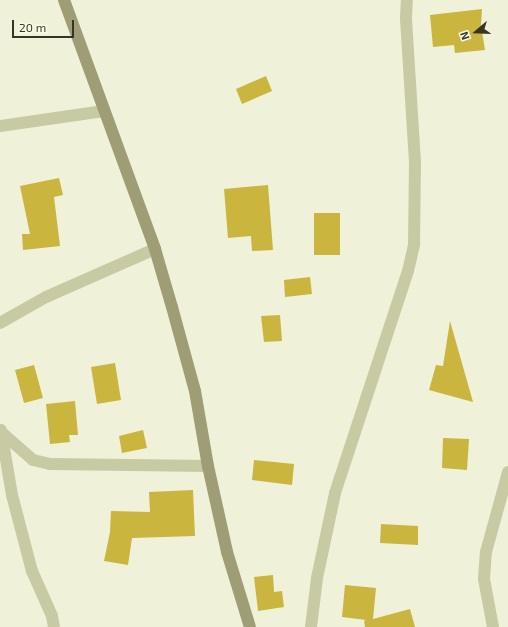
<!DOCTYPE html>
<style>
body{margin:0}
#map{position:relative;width:508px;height:627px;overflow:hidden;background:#eff2d9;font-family:"Exo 2",sans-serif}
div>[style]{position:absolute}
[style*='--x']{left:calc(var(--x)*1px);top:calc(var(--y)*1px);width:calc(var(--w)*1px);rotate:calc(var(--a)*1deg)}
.building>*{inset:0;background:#cab53e}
.street>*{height:12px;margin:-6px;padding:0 6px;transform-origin:6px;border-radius:6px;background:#c8caa4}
.secondary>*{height:12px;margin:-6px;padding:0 6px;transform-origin:6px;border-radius:6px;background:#9e9d76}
span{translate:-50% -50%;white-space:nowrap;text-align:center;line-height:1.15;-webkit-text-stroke:3px #f7fae5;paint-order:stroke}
.north{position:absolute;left:456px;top:12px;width:40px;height:40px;-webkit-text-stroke:3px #f7fae5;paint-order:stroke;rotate:251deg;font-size:11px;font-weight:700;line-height:16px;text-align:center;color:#363426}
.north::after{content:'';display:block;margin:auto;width:14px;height:18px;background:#363426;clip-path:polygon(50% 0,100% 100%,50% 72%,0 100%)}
.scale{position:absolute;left:12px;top:20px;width:62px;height:18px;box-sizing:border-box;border:2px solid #363426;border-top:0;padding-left:5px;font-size:12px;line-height:14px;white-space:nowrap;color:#363426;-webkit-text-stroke:3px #f7fae5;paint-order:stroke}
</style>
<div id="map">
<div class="building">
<i style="clip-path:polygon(482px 9px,481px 25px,485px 50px,455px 53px,454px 45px,433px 47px,430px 15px)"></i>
<i style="clip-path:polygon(266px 76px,272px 91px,242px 104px,236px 89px)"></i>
<i style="clip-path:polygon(59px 178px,63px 195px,54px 197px,60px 246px,23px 250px,22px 234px,30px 234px,20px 186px)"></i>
<i style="clip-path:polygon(268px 185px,273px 250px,252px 251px,251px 236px,228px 238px,224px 189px)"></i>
<i style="clip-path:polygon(314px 213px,340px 213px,340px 255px,314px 255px)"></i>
<i style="clip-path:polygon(310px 277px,312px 294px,285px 297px,284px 280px)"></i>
<i style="clip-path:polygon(280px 315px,282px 341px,264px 342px,261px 316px)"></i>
<i style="clip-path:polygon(450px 321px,473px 402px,429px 390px,436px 365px,443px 366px)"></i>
<i style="clip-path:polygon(115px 363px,121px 400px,97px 404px,91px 367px)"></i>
<i style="clip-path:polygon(34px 365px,43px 398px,24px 403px,15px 370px)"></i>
<i style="clip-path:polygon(75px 401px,78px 435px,69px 435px,70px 442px,50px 444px,46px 404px)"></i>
<i style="clip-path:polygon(143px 430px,147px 448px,122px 453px,119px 436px)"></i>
<i style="clip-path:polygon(443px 438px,469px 439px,467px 470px,442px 468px)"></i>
<i style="clip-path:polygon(254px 460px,294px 464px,292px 485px,252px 480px)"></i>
<i style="clip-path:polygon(193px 490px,195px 536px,132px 538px,128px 565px,104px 561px,110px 532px,111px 511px,150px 512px,149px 492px)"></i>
<i style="clip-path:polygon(381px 524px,418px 526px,418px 545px,380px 543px)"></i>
<i style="clip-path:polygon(273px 575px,274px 592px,282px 591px,284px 607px,258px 611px,254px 577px)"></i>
<i style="clip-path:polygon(345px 585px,376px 588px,373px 619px,410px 609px,415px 627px,365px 627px,364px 621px,366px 620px,342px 617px)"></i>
</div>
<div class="street">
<i style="--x:0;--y:126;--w:105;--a:-8.2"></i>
<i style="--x:0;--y:323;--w:53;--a:-29.5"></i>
<i style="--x:46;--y:297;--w:119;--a:-23.8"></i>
<i style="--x:1;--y:430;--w:66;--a:80.4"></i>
<i style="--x:12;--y:495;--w:79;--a:75.3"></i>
<i style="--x:32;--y:571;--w:49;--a:66"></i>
<i style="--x:52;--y:616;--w:11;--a:80"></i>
<i style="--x:0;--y:431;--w:44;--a:41.3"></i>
<i style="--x:33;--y:460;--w:17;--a:13"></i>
<i style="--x:50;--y:464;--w:158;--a:0.7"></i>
<i style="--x:311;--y:627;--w:49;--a:-83"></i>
<i style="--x:317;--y:578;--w:87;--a:-78"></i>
<i style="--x:335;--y:493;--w:234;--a:-71.8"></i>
<i style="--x:408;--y:271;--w:28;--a:-77"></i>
<i style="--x:414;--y:244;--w:82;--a:-89.3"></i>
<i style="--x:415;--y:162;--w:145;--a:-93.6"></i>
<i style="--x:406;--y:17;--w:17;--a:-87"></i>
<i style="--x:493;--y:627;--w:49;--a:-100.6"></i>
<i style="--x:484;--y:579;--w:27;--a:-86"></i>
<i style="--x:486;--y:552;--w:83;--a:-74.6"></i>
</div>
<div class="secondary">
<i style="--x:64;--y:0;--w:265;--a:69.9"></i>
<i style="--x:155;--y:249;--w:60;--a:73.7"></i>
<i style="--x:172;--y:307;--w:87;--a:74.7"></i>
<i style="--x:195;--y:391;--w:76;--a:80.2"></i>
<i style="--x:208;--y:466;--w:88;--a:77.5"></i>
<i style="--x:227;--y:552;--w:78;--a:73"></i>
</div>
<div class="north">N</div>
<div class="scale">20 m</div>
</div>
